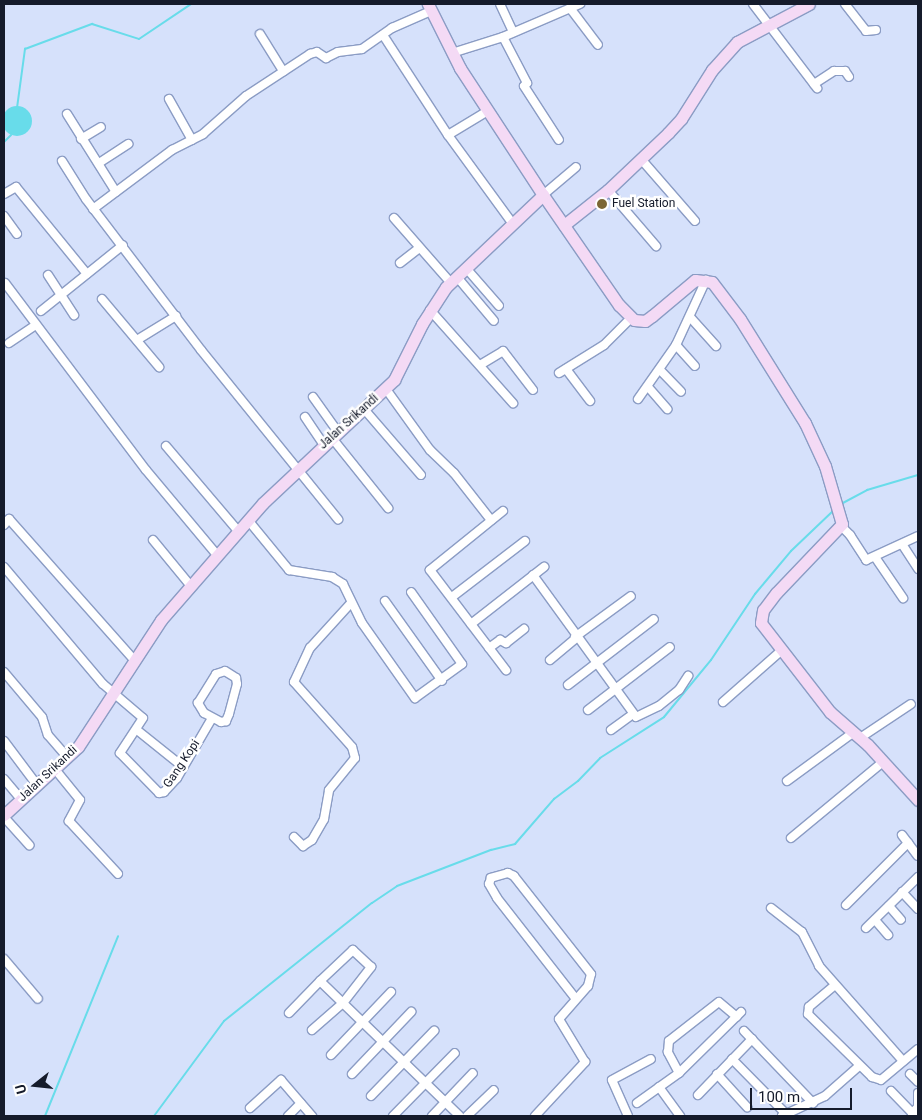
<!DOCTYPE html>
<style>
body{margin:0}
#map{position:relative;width:922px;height:1120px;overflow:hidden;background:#d6e1fb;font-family:Roboto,sans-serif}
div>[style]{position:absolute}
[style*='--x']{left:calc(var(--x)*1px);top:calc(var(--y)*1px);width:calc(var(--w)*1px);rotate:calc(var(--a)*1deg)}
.water>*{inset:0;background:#68dcea}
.round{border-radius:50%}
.stream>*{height:2px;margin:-1px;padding:0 1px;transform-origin:1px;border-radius:1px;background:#68dcea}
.roads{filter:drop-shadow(1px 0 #8b9cc4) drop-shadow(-1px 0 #8b9cc4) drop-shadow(0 1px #8b9cc4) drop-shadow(0 -1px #8b9cc4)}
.street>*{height:8px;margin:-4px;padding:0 4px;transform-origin:4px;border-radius:4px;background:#fff}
.secondary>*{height:11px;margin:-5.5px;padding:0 5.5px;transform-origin:5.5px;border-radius:5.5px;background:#f4daf5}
.dots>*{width:14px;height:14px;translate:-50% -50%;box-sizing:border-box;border:2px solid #fff;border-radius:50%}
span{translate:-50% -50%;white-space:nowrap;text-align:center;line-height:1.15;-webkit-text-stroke:5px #fff;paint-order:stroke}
.poi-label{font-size:12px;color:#151b2b}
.left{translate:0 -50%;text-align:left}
.street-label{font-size:12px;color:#151b2b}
.frame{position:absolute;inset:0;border:5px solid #151b2b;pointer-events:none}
.north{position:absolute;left:10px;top:1060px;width:50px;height:50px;-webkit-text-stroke:4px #fff;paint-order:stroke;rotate:254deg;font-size:14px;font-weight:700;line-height:20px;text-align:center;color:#151b2b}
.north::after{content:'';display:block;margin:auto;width:18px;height:22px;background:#151b2b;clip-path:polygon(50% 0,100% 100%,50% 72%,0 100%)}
.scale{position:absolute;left:750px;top:1088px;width:102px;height:22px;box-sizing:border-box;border:2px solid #151b2b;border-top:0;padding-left:6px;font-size:15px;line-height:18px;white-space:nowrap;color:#151b2b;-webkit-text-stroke:4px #fff;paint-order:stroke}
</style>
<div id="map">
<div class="water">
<i class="round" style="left:2px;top:106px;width:30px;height:30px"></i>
</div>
<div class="stream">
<i style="--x:17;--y:108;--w:60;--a:-82.3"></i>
<i style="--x:25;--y:49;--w:72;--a:-20.5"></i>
<i style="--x:92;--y:24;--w:49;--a:17.7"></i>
<i style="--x:139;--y:39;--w:63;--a:-33.9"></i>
<i style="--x:4;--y:142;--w:10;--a:-45"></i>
<i style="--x:841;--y:504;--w:30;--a:-28"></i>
<i style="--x:867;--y:490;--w:53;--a:-16.4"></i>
<i style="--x:45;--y:1116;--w:194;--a:-67.9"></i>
<i style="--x:154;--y:1116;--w:118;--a:-53.6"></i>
<i style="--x:224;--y:1021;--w:189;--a:-38.6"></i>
<i style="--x:372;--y:903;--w:30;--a:-34"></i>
<i style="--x:397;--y:886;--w:101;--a:-21"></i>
<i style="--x:491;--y:850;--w:25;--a:-14"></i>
<i style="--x:515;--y:844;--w:60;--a:-49.1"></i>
<i style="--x:554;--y:799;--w:30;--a:-37"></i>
<i style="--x:578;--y:781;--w:32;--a:-46"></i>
<i style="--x:600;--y:758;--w:76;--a:-32.6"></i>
<i style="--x:664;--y:717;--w:74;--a:-50.5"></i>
<i style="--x:711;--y:660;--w:79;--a:-56.3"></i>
<i style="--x:755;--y:594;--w:56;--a:-50.1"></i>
<i style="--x:791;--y:551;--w:59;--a:-43.6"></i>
</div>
<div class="roads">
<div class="street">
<i style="--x:500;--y:4;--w:31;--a:65"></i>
<i style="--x:753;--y:4;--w:106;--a:52.7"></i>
<i style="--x:845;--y:4;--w:34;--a:52"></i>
<i style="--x:866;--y:31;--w:10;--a:-6"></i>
<i style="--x:570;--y:8;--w:46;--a:52.9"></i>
<i style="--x:260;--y:34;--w:44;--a:58.1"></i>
<i style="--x:383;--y:35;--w:119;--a:57"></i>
<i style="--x:448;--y:135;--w:110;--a:53.9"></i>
<i style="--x:503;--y:37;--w:52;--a:62.4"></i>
<i style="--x:527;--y:83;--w:4;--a:135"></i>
<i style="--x:524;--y:86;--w:64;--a:57.1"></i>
<i style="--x:452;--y:53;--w:53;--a:-17.4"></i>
<i style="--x:503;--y:37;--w:84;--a:-23.2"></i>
<i style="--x:814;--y:84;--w:24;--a:-33"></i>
<i style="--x:834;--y:71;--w:11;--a:0"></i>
<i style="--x:845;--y:71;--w:7;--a:56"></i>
<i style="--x:169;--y:99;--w:47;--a:60.7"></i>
<i style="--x:67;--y:114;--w:92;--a:57.9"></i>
<i style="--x:448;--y:135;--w:44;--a:-31.2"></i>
<i style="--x:81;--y:139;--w:23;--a:-31"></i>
<i style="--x:641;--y:159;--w:82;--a:48.9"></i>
<i style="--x:62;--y:161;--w:45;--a:57.7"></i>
<i style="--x:86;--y:199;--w:190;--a:52.7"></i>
<i style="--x:201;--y:350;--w:218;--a:51"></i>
<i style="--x:99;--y:163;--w:35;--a:-33"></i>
<i style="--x:608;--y:190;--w:74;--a:49.4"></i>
<i style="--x:4;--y:194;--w:14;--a:-30"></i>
<i style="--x:16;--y:187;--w:112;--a:50.8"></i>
<i style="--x:543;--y:195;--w:43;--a:-40.3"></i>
<i style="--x:93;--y:209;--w:99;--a:-36.8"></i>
<i style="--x:172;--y:150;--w:35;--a:-27"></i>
<i style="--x:203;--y:134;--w:57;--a:-41.5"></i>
<i style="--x:246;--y:96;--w:77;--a:-33.3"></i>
<i style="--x:310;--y:54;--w:7;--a:-16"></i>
<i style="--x:317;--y:52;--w:11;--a:34"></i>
<i style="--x:326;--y:58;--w:13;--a:-27"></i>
<i style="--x:338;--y:52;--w:24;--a:-7"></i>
<i style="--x:362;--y:49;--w:37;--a:-35"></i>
<i style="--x:392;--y:28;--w:43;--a:-23.6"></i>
<i style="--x:4;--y:216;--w:22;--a:54"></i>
<i style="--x:394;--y:218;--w:86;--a:48.8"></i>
<i style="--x:400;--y:263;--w:24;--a:-38"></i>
<i style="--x:466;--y:268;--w:50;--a:49"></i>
<i style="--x:48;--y:275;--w:48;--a:57"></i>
<i style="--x:457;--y:277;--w:57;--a:49.9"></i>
<i style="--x:5;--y:283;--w:234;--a:53"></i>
<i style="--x:146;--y:470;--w:111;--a:50.1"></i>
<i style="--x:102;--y:299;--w:89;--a:50"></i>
<i style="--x:430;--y:310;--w:125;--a:48.3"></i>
<i style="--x:41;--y:311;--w:105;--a:-38.8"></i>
<i style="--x:690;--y:317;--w:39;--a:48"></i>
<i style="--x:137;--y:340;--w:46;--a:-31.6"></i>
<i style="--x:9;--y:343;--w:30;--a:-34"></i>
<i style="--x:676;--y:345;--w:28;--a:48"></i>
<i style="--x:480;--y:365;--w:27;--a:-31"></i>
<i style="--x:503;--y:351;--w:49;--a:52.4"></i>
<i style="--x:566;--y:369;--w:40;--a:53"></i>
<i style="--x:660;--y:370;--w:30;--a:46"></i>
<i style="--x:559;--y:373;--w:53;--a:-31.9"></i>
<i style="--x:604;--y:345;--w:38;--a:-45"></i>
<i style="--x:649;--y:388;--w:28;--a:49"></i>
<i style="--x:386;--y:389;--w:75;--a:54.2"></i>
<i style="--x:430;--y:450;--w:33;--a:44"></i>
<i style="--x:454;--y:473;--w:60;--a:51.8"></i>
<i style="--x:313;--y:397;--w:43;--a:54.5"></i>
<i style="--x:638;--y:399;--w:66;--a:-54.9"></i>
<i style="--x:676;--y:345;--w:72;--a:-65.2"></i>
<i style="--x:364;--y:409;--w:87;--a:49.2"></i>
<i style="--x:305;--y:417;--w:32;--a:56"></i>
<i style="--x:332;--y:438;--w:90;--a:51.3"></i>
<i style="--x:166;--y:446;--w:111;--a:49.7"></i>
<i style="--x:503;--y:511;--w:94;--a:141.1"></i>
<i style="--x:430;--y:570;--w:126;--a:52.8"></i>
<i style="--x:248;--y:520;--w:65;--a:50.6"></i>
<i style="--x:289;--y:570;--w:44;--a:9.2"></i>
<i style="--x:332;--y:577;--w:13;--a:32"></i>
<i style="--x:343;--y:584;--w:43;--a:64"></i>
<i style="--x:362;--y:623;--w:92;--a:54.8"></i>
<i style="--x:415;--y:698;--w:58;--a:-35.9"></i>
<i style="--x:462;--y:664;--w:88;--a:-125.3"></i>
<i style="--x:4;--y:525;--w:8;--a:-50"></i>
<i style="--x:9;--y:519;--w:190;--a:48.4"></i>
<i style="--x:841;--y:526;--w:13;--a:45"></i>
<i style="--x:850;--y:535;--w:30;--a:57"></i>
<i style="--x:866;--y:560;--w:57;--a:-24.8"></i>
<i style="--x:153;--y:540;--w:58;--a:50.6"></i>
<i style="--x:902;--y:544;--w:30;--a:57"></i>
<i style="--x:875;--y:557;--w:50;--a:55.7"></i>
<i style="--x:4;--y:567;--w:153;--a:49.8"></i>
<i style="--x:103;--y:684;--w:52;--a:40.4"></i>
<i style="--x:143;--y:718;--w:42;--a:123.3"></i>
<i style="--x:120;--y:753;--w:56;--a:45.7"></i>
<i style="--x:159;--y:793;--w:5;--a:-11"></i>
<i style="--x:164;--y:792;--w:19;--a:-47"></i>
<i style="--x:177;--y:778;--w:69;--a:-59.7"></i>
<i style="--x:533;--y:575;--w:175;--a:54"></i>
<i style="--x:636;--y:717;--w:25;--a:-26"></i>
<i style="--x:659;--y:706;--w:26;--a:-39"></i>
<i style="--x:679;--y:690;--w:17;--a:-57"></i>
<i style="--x:452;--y:597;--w:92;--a:-37.5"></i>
<i style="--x:385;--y:601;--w:98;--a:54.5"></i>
<i style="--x:471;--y:624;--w:93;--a:-38"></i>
<i style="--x:575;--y:637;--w:69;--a:-36.2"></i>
<i style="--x:489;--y:648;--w:14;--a:-36"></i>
<i style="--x:500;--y:640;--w:7;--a:27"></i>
<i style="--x:506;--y:643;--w:23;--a:-38"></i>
<i style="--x:550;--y:660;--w:34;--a:-40"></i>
<i style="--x:225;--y:671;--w:13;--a:32"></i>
<i style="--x:236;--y:678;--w:6;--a:81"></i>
<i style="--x:237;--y:684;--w:31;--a:105"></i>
<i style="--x:229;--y:714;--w:8;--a:113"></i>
<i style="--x:226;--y:721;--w:5;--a:169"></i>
<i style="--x:221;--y:722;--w:19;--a:-152"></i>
<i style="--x:204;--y:713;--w:12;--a:-121"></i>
<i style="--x:198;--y:703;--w:34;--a:-58"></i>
<i style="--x:216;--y:674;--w:9;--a:-18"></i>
<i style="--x:4;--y:672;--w:59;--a:49.8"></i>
<i style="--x:42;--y:717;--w:19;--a:72"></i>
<i style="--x:48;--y:735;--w:29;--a:49"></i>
<i style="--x:568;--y:685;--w:108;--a:-37.5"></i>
<i style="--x:723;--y:702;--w:79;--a:-41.4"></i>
<i style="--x:588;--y:710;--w:103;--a:-37.5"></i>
<i style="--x:137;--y:730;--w:59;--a:38.8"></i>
<i style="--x:611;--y:730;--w:27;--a:-36"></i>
<i style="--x:860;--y:738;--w:61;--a:-33.7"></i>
<i style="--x:4;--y:741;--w:55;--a:53.1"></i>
<i style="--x:54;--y:768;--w:41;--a:50.9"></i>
<i style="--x:80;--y:800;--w:24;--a:118"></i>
<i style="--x:69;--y:821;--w:72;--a:47.2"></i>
<i style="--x:4;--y:779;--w:26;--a:50"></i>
<i style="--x:787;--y:781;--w:83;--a:-36.2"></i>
<i style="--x:4;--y:817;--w:38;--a:48"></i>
<i style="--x:902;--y:835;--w:26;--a:53"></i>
<i style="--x:294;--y:837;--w:13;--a:45"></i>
<i style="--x:303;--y:846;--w:11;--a:-34"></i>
<i style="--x:312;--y:840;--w:24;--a:-60"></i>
<i style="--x:324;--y:819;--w:29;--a:-80"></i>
<i style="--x:329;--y:790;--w:41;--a:-50.9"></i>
<i style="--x:355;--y:758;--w:11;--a:-105"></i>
<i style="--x:352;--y:747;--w:87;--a:-131.7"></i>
<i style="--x:294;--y:682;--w:38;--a:-65"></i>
<i style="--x:310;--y:648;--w:61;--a:-47.7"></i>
<i style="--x:791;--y:838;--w:119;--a:-39.6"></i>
<i style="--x:902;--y:892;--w:23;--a:47"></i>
<i style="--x:846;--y:905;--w:88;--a:-45"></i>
<i style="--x:889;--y:906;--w:18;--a:49"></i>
<i style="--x:771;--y:908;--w:39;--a:38"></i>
<i style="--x:802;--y:932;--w:38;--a:63"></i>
<i style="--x:819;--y:966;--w:127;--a:48.5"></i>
<i style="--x:875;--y:920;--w:20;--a:49"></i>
<i style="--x:866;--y:928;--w:73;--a:-44.4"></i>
<i style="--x:4;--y:959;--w:52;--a:49.6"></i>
<i style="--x:835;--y:985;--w:34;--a:140"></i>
<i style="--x:809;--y:1007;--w:7;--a:98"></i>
<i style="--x:808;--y:1014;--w:90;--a:44.5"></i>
<i style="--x:872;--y:1077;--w:9;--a:18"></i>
<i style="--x:881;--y:1080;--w:48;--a:-40"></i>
<i style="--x:289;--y:1013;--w:45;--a:-45.9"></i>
<i style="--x:320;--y:981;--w:194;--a:44"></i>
<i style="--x:312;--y:1030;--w:41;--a:-41.1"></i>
<i style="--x:343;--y:1003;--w:46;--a:-52.1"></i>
<i style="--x:371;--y:967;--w:25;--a:-137"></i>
<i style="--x:353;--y:950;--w:45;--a:136.8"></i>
<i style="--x:744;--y:1031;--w:100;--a:46.2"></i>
<i style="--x:331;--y:1055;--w:87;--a:-46.4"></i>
<i style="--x:732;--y:1059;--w:77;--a:45.5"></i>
<i style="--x:679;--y:1073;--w:24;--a:-118"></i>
<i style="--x:668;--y:1052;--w:11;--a:-85"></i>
<i style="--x:669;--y:1041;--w:63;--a:-38"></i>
<i style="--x:719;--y:1002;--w:23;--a:40"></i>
<i style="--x:352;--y:1074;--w:86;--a:-46.4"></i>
<i style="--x:717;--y:1074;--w:45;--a:47.7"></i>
<i style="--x:910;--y:1074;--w:11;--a:45"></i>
<i style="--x:659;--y:1087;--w:36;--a:54"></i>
<i style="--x:891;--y:1091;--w:30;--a:46"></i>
<i style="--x:912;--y:1113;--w:6;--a:-45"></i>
<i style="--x:918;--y:1093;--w:19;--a:90"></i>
<i style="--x:698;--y:1095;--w:78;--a:-46"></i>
<i style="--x:371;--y:1096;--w:91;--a:-45.9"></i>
<i style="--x:637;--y:1103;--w:52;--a:-35.5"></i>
<i style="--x:679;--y:1073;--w:87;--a:-44.5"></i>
<i style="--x:250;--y:1108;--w:42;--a:-42.1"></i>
<i style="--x:281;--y:1080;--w:48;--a:49.3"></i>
<i style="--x:288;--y:1116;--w:18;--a:-45"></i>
<i style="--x:393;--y:1116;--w:88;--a:-45.5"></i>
<i style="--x:432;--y:1116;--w:59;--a:-46.4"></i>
<i style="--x:467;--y:1116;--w:37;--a:-44"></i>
<i style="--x:535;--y:1116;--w:74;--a:-47.2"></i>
<i style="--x:585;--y:1062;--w:50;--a:-121.2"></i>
<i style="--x:559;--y:1019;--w:44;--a:-48.7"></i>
<i style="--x:588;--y:986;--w:12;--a:-76"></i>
<i style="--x:591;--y:974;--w:125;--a:-128.2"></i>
<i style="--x:514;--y:876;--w:7;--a:-153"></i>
<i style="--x:508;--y:873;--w:18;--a:164"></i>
<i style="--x:491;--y:878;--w:6;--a:108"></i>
<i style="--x:489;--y:884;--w:16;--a:60"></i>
<i style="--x:497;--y:898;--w:127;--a:52"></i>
<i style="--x:628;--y:1116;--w:39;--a:-114"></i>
<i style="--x:612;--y:1080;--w:44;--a:-28.3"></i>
<i style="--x:782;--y:1116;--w:47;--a:-24.9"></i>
<i style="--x:825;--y:1096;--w:45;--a:-41.4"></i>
</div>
<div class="secondary">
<i style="--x:543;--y:195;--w:134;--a:55.4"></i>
<i style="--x:619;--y:305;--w:21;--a:45"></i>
<i style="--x:634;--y:320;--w:11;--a:5"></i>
<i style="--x:645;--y:321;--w:9;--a:-36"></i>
<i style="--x:652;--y:316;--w:56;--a:-39.9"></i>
<i style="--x:695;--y:280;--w:17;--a:7"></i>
<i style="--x:712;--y:282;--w:46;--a:52.9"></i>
<i style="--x:740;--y:319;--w:123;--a:58"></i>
<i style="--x:805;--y:423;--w:47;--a:65.1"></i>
<i style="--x:825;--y:466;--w:60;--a:73.7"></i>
<i style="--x:842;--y:524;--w:95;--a:133.7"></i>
<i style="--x:776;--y:593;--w:21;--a:127"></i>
<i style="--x:763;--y:610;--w:13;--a:99"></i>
<i style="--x:761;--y:623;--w:113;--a:52.2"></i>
<i style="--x:830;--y:712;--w:50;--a:41"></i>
<i style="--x:868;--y:745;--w:74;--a:47.7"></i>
<i style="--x:564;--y:225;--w:56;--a:-38.5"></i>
<i style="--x:608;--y:190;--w:83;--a:-43.5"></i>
<i style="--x:668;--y:133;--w:19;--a:-47"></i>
<i style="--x:681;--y:119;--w:58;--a:-57.7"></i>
<i style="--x:712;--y:70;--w:38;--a:-48"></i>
<i style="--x:737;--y:42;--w:81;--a:-27.8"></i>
<i style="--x:4;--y:815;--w:100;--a:-42.6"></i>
<i style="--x:78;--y:747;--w:152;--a:-56.8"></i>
<i style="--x:161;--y:620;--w:155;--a:-48.9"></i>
<i style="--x:263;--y:503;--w:180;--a:-43.2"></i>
<i style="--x:394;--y:380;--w:63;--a:-63.4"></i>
<i style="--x:422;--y:324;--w:44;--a:-57"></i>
<i style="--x:446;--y:287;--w:134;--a:-43.5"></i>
<i style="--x:543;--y:195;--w:152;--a:-123.2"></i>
<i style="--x:460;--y:68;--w:72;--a:-116.6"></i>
</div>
</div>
<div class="dots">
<i style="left:602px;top:204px;background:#7b6635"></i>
</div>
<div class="poi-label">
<span class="left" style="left:612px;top:204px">Fuel Station</span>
</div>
<div class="street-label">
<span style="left:349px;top:422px;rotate:-42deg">Jalan Srikandi</span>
<span style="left:182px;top:764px;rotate:-56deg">Gang Kopi</span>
<span style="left:48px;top:774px;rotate:-43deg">Jalan Srikandi</span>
</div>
<div class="frame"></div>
<div class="north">U</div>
<div class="scale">100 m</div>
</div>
